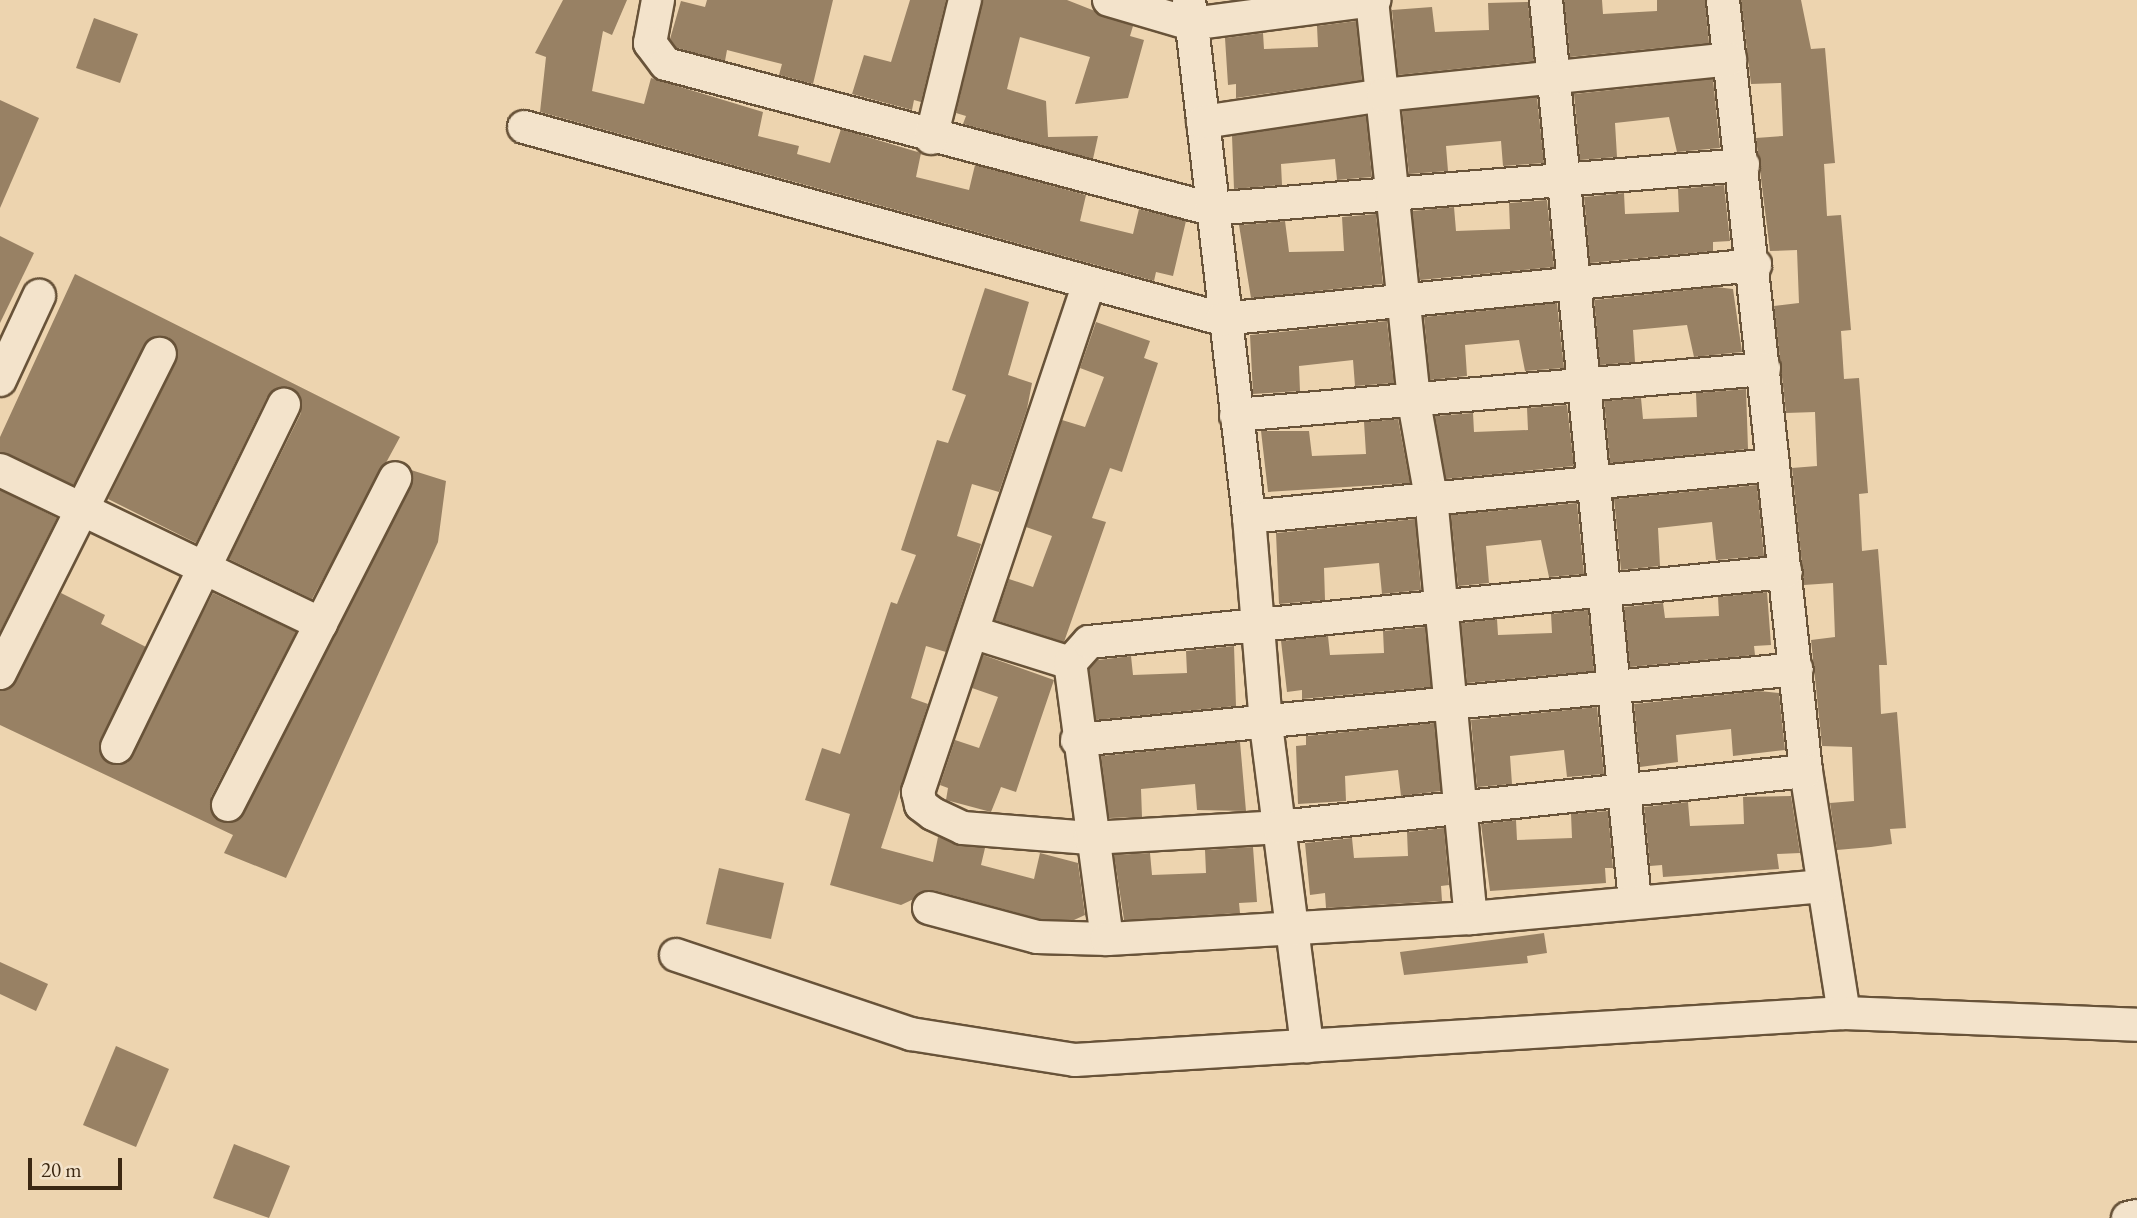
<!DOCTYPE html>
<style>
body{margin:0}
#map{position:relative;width:2137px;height:1218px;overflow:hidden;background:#edd4af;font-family:"EB Garamond",serif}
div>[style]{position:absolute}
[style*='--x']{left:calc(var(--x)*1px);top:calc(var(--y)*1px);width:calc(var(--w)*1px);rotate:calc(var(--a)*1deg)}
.building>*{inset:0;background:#988164}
.roads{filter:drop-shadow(2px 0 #685339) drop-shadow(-2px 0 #685339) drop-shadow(0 2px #685339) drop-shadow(0 -2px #685339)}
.minor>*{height:32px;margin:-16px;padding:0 16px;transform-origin:16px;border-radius:16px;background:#f3e3cb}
span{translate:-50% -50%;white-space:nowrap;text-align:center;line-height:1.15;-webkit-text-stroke:5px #f3e3cb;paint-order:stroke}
.scale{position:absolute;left:28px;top:1158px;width:94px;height:32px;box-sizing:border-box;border:4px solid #3c2812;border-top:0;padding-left:9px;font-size:21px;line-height:24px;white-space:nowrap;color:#3c2812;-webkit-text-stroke:5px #f3e3cb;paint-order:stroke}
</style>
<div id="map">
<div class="building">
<i style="clip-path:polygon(563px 0,627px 0,612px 35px,603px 31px,592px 91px,644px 104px,651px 78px,763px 112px,758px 136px,799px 146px,797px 154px,830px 163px,841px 129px,921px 153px,916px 177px,969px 190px,975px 165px,1086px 195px,1080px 221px,1133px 234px,1139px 209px,1186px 221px,1173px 276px,1156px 272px,1154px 281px,540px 112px,546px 57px,535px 53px)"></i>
<i style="clip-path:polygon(707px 0,833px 0,813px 84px,779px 75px,782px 64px,727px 50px,725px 61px,677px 48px,670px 39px,681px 1px,705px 7px)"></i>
<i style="clip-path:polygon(910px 0,946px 0,921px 102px,914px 100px,912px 110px,852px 94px,864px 55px,891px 62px)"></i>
<i style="clip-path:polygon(983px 0,1067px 0,1133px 26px,1130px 36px,1144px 40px,1128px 98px,1075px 104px,1090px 57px,1020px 37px,1007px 89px,1046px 101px,1048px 137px,1098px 136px,1093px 159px,963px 124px,966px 116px,956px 113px)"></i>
<i style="clip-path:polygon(1564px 0,1602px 0,1603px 14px,1657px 11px,1657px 0,1705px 0,1709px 43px,1570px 57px)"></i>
<i style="clip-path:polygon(1741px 0,1801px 0,1811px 49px,1825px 48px,1835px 163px,1824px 164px,1827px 216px,1841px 215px,1851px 330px,1841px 331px,1844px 379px,1859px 378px,1868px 493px,1859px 494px,1862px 551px,1878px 549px,1887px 665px,1879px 665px,1881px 714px,1897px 712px,1906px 828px,1890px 829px,1892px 844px,1871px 847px,1837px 850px,1830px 803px,1854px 801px,1852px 747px,1822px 746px,1811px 640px,1835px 637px,1833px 583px,1804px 585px,1792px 468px,1817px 466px,1815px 412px,1786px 413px,1774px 306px,1799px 303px,1797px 250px,1770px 251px,1756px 138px,1783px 136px,1781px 83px,1751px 84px)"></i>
<i style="clip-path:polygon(1528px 2px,1534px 61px,1398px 75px,1392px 10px,1432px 7px,1435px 32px,1489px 30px,1488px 3px)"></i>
<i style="clip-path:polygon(94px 18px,138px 34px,120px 83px,76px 68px)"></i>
<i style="clip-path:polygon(1356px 21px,1362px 80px,1236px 98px,1236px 84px,1228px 85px,1225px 38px,1263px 33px,1264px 49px,1318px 47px,1317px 26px)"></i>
<i style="clip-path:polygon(1713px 79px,1720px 148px,1677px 152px,1669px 117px,1615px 123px,1617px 157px,1580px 160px,1574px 94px)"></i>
<i style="clip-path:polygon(1537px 97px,1544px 163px,1503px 166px,1501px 141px,1446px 146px,1448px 171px,1409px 174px,1402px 111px)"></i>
<i style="clip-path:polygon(0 100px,39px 118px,0 208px)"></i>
<i style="clip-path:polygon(1366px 116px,1372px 177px,1337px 180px,1335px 159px,1281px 164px,1282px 185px,1234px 189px,1232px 136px)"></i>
<i style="clip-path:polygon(1724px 185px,1730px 241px,1713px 242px,1713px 251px,1590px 263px,1584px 197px,1624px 193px,1625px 214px,1679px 212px,1678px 189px)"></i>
<i style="clip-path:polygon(1547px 200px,1554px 267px,1420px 280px,1412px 211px,1454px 207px,1456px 231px,1510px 229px,1509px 203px)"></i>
<i style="clip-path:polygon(1376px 214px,1383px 284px,1251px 298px,1239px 225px,1285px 221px,1289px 252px,1344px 251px,1342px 217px)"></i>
<i style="clip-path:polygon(0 236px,34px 253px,0 323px)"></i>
<i style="clip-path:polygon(75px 274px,400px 437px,312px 599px,229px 559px,301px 413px,300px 395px,291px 388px,267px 397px,196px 543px,108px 499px,176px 362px,176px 345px,168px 337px,144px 346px,74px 485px,0 452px,0 437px)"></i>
<i style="clip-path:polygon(1716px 287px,1733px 289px,1742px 352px,1694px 357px,1687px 325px,1633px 330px,1635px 362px,1600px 365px,1594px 300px)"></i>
<i style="clip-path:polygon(985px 288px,1029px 302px,1008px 375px,1032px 383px,1027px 409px,999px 492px,972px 484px,957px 536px,981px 544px,946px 652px,926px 646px,911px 698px,928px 704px,881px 848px,933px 862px,938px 837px,985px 848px,981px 865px,1034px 879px,1040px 853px,1078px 863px,1085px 915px,1074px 920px,1040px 919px,933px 890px,901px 905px,830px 885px,850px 814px,805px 800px,822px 748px,840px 754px,891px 602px,897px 604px,916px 555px,901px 550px,937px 440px,948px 443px,966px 395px,952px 390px)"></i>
<i style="clip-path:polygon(1557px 303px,1564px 368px,1525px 371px,1519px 340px,1465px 345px,1467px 376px,1430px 380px,1424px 317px)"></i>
<i style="clip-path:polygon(1387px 321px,1394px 383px,1355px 386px,1353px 360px,1299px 366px,1300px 391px,1253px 394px,1250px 335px)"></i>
<i style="clip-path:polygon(1096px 322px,1150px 341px,1144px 358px,1158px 363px,1122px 472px,1110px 468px,1092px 518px,1106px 522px,1064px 642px,995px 620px,1009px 579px,1033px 587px,1052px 536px,1026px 527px,1062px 420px,1085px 427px,1104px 377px,1080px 368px)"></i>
<i style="clip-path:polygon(1746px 389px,1748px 449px,1610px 463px,1604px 401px,1641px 398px,1643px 419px,1697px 417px,1696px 393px)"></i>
<i style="clip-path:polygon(1567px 405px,1574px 466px,1446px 479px,1435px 416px,1473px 413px,1474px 432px,1528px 430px,1527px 408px)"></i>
<i style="clip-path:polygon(1398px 419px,1410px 483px,1268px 492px,1261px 431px,1309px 431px,1312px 456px,1366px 454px,1364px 422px)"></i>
<i style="clip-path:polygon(411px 470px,446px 481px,438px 542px,286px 878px,224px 853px,233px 835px,0 725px,0 691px,16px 681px,61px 593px,105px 615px,101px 624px,146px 647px,99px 748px,108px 763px,127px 763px,213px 593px,296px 632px,211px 797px,213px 816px,237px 821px,411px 486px)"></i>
<i style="clip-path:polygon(1757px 485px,1764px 556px,1716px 560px,1712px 522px,1658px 528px,1660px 566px,1621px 570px,1614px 499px)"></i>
<i style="clip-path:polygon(0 490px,57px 518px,0 632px)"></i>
<i style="clip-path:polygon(1577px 503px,1584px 574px,1549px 577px,1541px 540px,1486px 546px,1489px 583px,1458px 586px,1451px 515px)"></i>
<i style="clip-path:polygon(1415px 519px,1421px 590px,1382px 594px,1379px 563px,1324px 568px,1325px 600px,1279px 604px,1276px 533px)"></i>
<i style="clip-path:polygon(1767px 592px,1771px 645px,1754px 646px,1755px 655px,1630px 667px,1624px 607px,1663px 603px,1665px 618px,1719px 616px,1718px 597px)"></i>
<i style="clip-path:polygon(1588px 610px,1594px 671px,1467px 683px,1461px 623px,1497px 619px,1498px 635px,1552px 633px,1551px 614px)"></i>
<i style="clip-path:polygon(1425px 627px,1431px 687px,1302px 699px,1302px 690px,1287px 692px,1281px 641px,1328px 636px,1330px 655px,1384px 653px,1383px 631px)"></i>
<i style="clip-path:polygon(1234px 646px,1236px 706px,1096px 720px,1089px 669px,1098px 660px,1131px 656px,1133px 675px,1187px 673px,1186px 651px)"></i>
<i style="clip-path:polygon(983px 655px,1054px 680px,1016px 792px,1001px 787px,991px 812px,946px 800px,948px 788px,940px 785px,955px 740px,979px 748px,998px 697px,972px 688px)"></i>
<i style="clip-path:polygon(1759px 691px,1779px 693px,1785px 750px,1733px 756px,1731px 729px,1676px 735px,1678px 762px,1640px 767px,1634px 704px)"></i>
<i style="clip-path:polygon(1597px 707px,1604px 774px,1567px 777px,1564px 750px,1510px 756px,1512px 784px,1477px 787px,1471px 720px)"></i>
<i style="clip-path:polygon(1434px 723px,1441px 791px,1401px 796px,1398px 770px,1345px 776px,1346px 801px,1298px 804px,1296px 746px,1306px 745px,1306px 736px)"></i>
<i style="clip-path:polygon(1240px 742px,1246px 811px,1197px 810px,1195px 784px,1141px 789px,1142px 817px,1109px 818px,1101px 756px)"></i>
<i style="clip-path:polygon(1791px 796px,1800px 853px,1777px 854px,1779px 869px,1663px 877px,1662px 865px,1650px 866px,1644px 807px,1688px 802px,1690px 826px,1744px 824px,1743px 797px)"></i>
<i style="clip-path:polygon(1608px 811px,1613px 868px,1605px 868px,1606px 883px,1490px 891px,1481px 824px,1516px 820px,1517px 840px,1572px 838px,1571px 814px)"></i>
<i style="clip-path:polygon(1444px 828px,1449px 885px,1441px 886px,1442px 901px,1326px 908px,1325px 893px,1310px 895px,1305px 843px,1352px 838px,1354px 858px,1408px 856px,1407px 832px)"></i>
<i style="clip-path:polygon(1253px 847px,1257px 902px,1239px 903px,1240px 913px,1124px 920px,1114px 855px,1150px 853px,1152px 875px,1206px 873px,1205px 850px)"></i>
<i style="clip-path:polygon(719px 868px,784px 883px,771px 939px,706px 924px)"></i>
<i style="clip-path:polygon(1544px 933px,1547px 953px,1527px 956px,1528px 963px,1404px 975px,1400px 952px)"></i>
<i style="clip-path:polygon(0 962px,48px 984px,36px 1011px,0 994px)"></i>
<i style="clip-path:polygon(116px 1046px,169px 1069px,136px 1147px,83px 1125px)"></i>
<i style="clip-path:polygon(234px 1144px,290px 1166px,269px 1218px,213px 1198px)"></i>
</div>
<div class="roads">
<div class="minor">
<i style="--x:658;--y:0;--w:44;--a:100.5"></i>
<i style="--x:650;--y:43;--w:26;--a:53"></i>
<i style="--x:666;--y:64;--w:564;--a:14.9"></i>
<i style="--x:1211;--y:209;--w:534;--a:-4.73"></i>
<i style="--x:1109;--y:0;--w:85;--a:16.3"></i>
<i style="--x:1191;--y:24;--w:185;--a:-7.5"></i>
<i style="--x:1189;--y:0;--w:520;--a:83.38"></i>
<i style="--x:1249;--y:517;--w:209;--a:85.3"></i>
<i style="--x:1266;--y:725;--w:324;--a:82.7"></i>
<i style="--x:1372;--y:0;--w:404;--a:84"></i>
<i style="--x:1414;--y:402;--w:97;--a:79.9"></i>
<i style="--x:1431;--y:497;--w:423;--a:84.6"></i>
<i style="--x:1546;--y:0;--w:906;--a:84.36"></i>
<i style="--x:1723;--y:0;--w:775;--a:83.86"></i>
<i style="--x:1806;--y:771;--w:245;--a:81.1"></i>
<i style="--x:1203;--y:122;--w:182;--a:-8.5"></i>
<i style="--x:1383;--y:95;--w:349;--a:-5.9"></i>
<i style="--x:524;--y:127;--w:724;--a:15.38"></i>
<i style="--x:1222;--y:319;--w:536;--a:-5.79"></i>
<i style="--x:931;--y:138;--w:142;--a:-76.2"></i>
<i style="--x:1089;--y:283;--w:537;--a:108.57"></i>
<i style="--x:918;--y:792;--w:13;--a:77"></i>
<i style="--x:921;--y:805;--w:15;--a:37"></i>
<i style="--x:933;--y:814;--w:33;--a:25"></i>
<i style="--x:963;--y:828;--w:127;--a:4.5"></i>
<i style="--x:1090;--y:838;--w:189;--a:-3.3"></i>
<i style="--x:1279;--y:827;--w:530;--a:-6.07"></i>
<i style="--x:0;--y:380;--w:93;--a:-65.1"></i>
<i style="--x:1236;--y:415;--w:530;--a:-4.98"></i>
<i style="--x:0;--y:470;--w:356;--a:25.6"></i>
<i style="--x:1249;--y:517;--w:526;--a:-5.68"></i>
<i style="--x:975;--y:633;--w:100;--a:17.5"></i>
<i style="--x:0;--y:673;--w:357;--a:-63.4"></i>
<i style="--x:1077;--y:740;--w:723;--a:-5.63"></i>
<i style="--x:117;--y:747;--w:381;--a:-64"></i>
<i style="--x:228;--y:805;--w:367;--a:-62.9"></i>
<i style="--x:929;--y:908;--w:112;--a:15"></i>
<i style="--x:1037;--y:937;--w:70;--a:1.6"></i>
<i style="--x:1107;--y:939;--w:278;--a:-97.6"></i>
<i style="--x:1070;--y:663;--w:28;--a:-48"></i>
<i style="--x:1089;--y:642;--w:700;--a:-5.74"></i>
<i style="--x:1107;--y:939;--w:365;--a:-3.3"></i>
<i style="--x:1471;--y:918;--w:354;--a:-5.2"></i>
<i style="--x:676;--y:955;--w:248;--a:18.6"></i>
<i style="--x:911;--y:1034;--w:166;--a:9"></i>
<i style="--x:1075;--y:1060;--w:770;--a:-3.5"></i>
<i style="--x:1844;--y:1013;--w:293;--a:2.3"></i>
<i style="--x:2128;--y:1218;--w:9;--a:-13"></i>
</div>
</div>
<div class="scale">20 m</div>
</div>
